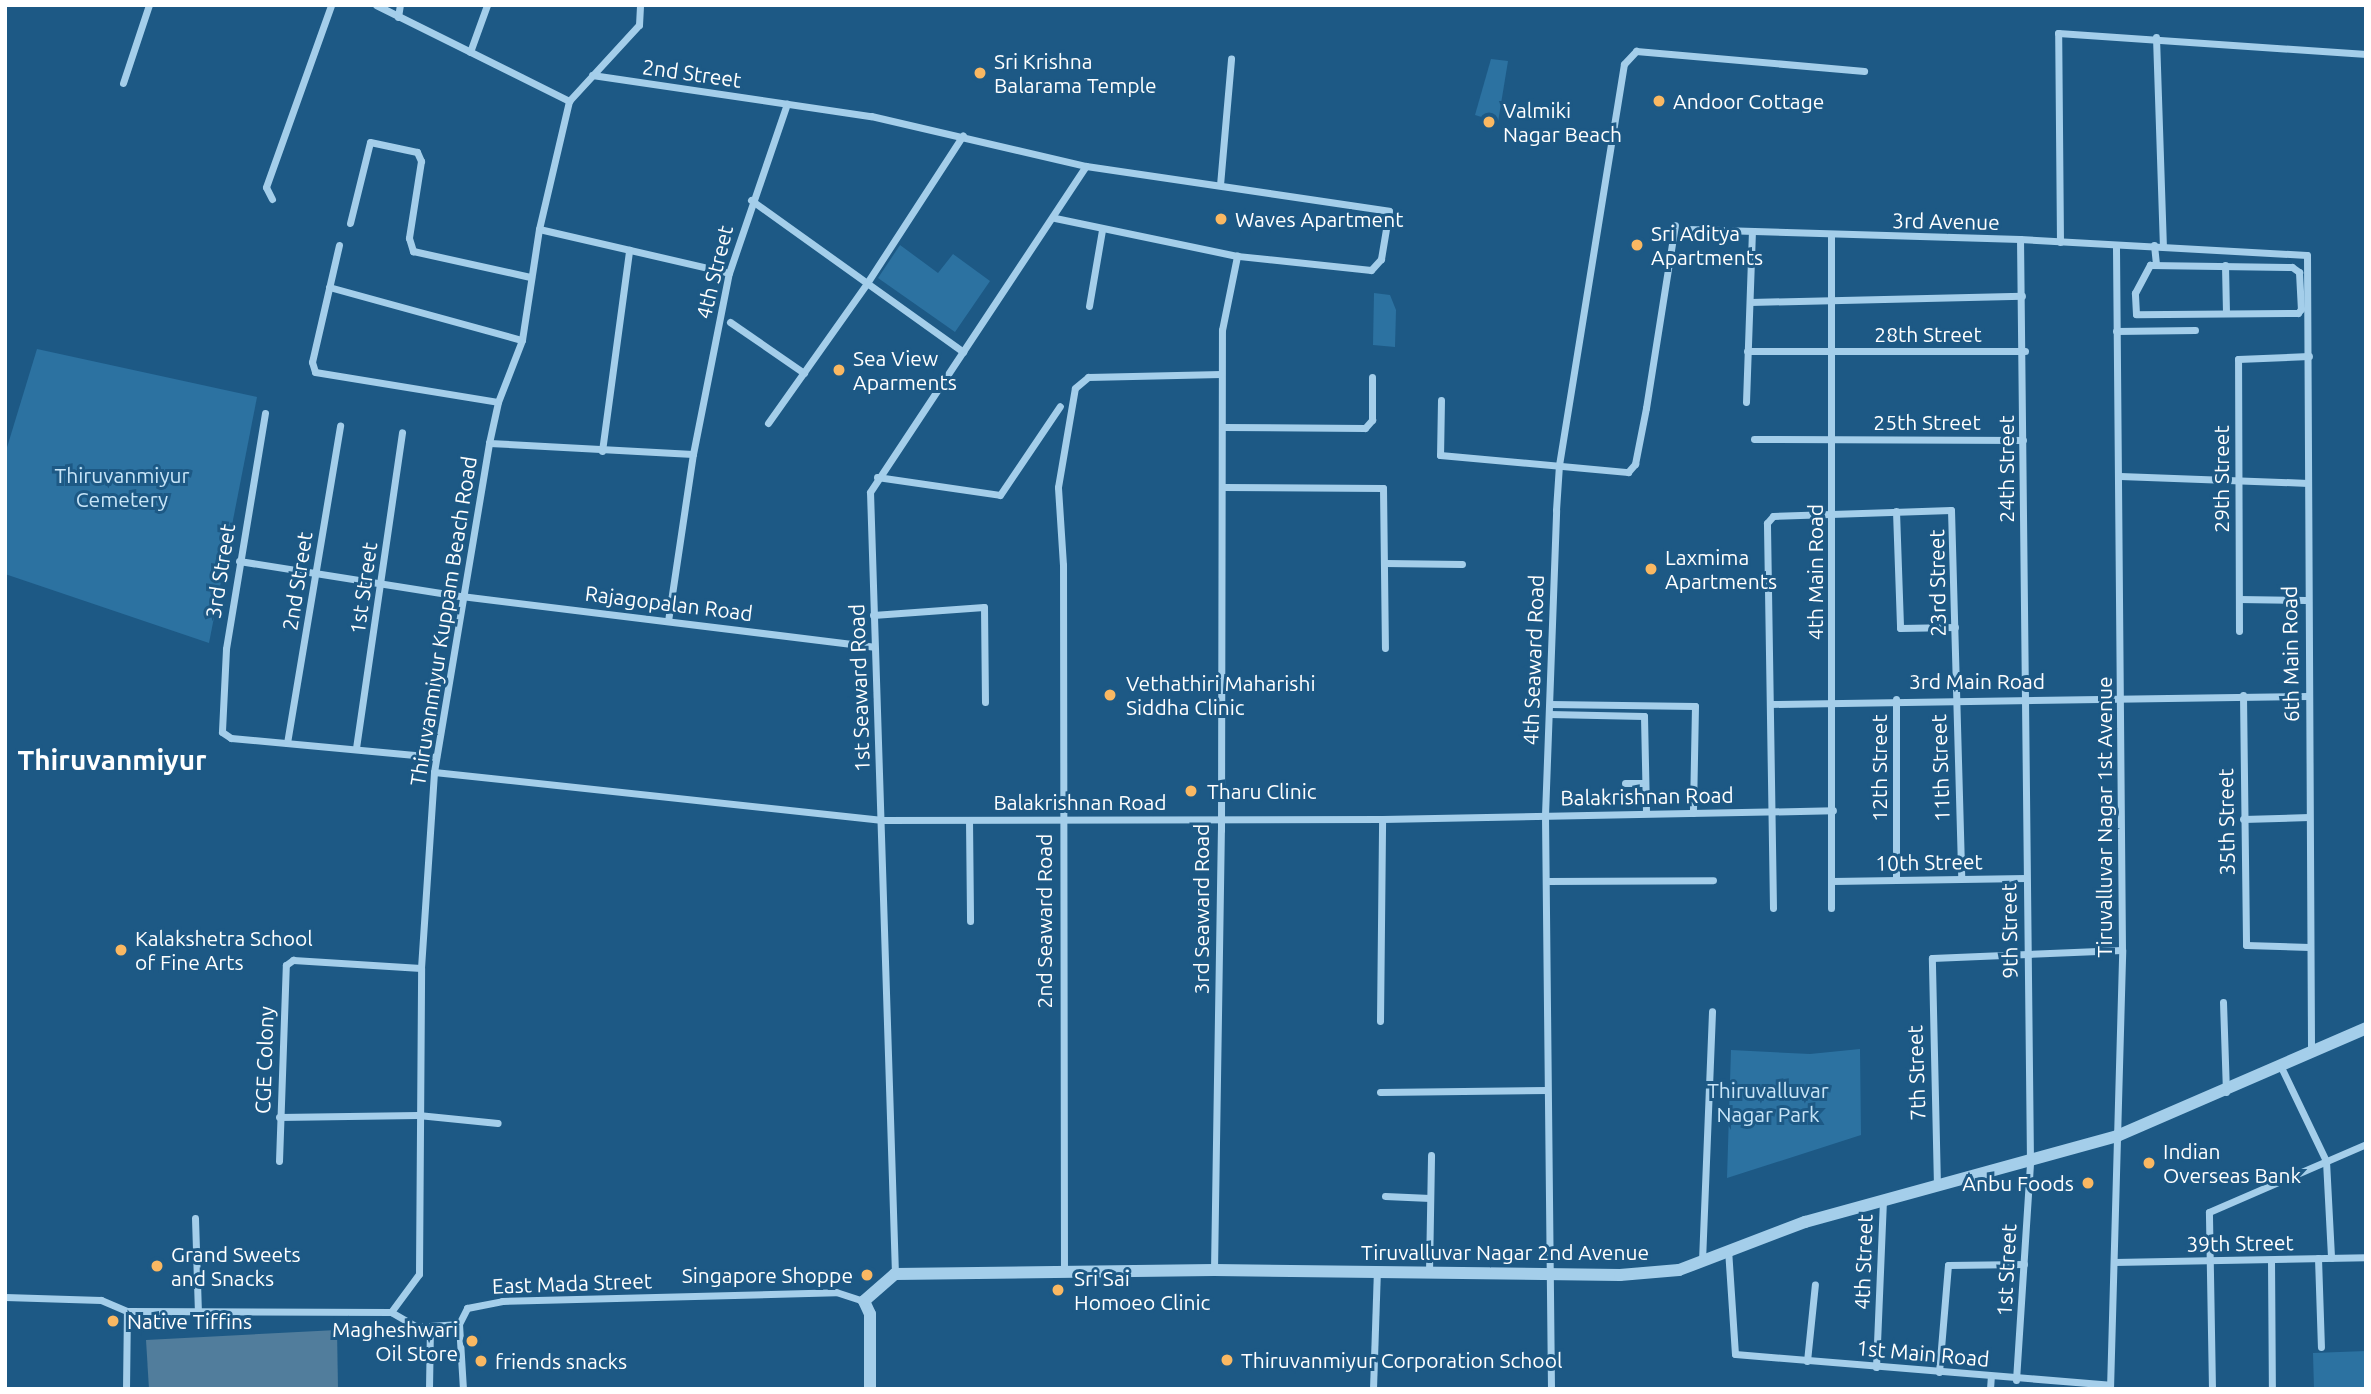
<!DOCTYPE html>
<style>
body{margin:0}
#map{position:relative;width:2371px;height:1394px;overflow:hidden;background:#1d5985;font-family:Ubuntu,sans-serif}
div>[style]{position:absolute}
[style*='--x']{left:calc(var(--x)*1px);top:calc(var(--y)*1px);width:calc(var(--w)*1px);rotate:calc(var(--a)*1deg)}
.green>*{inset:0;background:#2c72a1}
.water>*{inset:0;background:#517d9c}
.minor>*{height:7px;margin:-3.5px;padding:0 3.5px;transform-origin:3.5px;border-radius:3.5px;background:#a4ceea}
.tertiary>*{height:12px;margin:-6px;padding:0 6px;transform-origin:6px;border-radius:6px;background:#a4ceea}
.dots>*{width:19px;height:19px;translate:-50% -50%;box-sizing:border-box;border:4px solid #1d5985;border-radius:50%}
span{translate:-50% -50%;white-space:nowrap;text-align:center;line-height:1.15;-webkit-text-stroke:6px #1d5985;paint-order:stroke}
.poi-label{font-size:21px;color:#fff}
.left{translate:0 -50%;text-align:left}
.right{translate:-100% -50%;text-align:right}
.street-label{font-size:21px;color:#fff}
.park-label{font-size:21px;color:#c8e5f8}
.district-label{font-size:28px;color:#fff;font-weight:700}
.frame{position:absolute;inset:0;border:7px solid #fff;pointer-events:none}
</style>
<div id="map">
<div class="green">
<i style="clip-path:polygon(1491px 59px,1508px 61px,1498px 122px,1475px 115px)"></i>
<i style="clip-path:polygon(900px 245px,938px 273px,953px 254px,990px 281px,955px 332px,878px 278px)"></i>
<i style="clip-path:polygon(1374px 293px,1390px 295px,1396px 310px,1395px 347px,1373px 345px)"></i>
<i style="clip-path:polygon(37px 349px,257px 397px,209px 643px,5px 574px,5px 454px)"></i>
<i style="clip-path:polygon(1860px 1049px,1861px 1135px,1727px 1178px,1731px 1050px,1810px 1054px)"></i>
<i style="clip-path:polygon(2366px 1351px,2366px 1389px,2314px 1389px,2313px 1353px)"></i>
</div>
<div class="water">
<i style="clip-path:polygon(337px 1330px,338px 1389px,149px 1389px,146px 1340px)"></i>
</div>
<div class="minor">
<i style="--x:376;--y:5;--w:216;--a:26.4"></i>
<i style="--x:398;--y:17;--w:12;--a:-81"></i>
<i style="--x:2156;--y:37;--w:208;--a:88.1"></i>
<i style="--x:470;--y:52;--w:50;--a:-70.1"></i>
<i style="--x:592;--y:75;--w:282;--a:8.4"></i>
<i style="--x:871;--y:116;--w:221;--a:13.1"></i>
<i style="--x:1086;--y:166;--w:306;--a:8.4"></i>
<i style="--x:1389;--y:211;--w:49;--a:99.5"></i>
<i style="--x:1381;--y:259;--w:15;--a:132"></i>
<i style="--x:1371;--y:270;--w:135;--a:-174"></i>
<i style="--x:1237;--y:256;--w:186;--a:-168.2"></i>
<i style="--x:123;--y:83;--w:82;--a:-71.6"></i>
<i style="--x:1220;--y:185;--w:127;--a:-85"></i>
<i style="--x:272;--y:199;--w:13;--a:-117"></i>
<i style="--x:266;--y:187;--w:193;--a:-70.3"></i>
<i style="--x:751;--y:200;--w:261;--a:35.6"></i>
<i style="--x:350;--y:223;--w:83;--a:-76.1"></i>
<i style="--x:370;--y:142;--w:48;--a:12"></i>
<i style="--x:417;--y:152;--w:10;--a:66"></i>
<i style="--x:421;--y:161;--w:78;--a:98.9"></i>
<i style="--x:409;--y:238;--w:14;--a:73"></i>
<i style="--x:413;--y:251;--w:120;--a:12.5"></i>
<i style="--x:539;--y:229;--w:195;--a:13"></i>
<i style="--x:1687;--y:229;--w:333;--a:1.7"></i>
<i style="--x:2020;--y:239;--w:287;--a:3.2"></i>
<i style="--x:2307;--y:255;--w:798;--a:89.71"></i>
<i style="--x:2060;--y:242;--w:209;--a:-90.5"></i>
<i style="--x:2058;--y:33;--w:309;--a:3.9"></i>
<i style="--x:339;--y:245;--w:120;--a:103"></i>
<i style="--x:312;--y:362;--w:10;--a:73"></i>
<i style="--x:315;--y:372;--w:185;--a:9.3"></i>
<i style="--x:2154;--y:245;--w:20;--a:84"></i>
<i style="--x:2150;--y:265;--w:142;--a:0.8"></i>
<i style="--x:2292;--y:267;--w:9;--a:36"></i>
<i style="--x:2299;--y:272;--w:37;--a:87"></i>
<i style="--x:2301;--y:309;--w:5;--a:127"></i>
<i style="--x:2298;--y:313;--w:162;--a:179.6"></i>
<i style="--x:2136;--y:314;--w:21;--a:-93"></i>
<i style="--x:2135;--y:293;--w:32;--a:-62"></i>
<i style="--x:2225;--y:265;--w:48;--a:88.8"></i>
<i style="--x:329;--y:287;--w:200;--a:15.4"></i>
<i style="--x:1750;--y:302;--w:272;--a:-1.3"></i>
<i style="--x:1089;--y:306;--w:77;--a:-80.3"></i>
<i style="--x:730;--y:322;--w:90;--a:34.6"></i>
<i style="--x:2116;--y:331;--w:79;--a:-0.7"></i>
<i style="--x:1747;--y:351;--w:278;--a:0"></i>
<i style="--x:1441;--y:400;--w:55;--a:91"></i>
<i style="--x:1440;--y:455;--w:189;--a:5.2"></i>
<i style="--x:1628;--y:472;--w:11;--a:-49"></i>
<i style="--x:1635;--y:464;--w:57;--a:-78.9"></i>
<i style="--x:1646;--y:408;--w:185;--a:-81"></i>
<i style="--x:1746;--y:402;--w:170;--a:-88"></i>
<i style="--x:265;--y:413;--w:239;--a:99.4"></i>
<i style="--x:226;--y:649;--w:83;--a:92.8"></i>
<i style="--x:222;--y:732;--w:11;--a:34"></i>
<i style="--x:231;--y:738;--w:206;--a:5.3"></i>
<i style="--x:768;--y:423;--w:171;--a:-54.7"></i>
<i style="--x:867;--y:283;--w:176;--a:-57"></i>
<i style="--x:1223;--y:427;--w:142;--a:0.4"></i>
<i style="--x:1365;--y:428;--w:11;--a:-49"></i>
<i style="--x:1372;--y:420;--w:43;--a:-90"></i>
<i style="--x:1754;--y:439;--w:269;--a:0.2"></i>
<i style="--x:489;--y:443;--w:204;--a:3.1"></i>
<i style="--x:602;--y:451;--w:203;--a:-82.3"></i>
<i style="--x:2120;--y:476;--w:188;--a:2.1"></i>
<i style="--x:877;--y:477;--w:124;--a:8.3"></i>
<i style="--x:1000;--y:495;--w:107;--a:-56"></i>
<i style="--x:1223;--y:487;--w:160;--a:0.4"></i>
<i style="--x:1383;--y:488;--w:160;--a:89.3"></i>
<i style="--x:1896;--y:511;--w:117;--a:88"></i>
<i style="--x:1900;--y:628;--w:55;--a:-1"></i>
<i style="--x:239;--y:561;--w:225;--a:9"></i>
<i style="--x:461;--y:596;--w:416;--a:7"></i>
<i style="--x:1385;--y:563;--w:77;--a:0.7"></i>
<i style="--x:2239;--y:599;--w:67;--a:0.9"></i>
<i style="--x:873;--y:615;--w:111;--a:-4.1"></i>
<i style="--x:984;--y:607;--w:95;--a:89.4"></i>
<i style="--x:668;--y:621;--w:169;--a:-81.5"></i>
<i style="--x:693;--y:454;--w:185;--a:-78.8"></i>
<i style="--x:729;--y:273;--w:179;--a:-71.1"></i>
<i style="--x:2239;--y:631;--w:272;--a:-90.2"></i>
<i style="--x:2238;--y:359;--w:71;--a:-2.4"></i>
<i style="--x:2243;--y:695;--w:250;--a:89.3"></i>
<i style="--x:2246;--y:945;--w:63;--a:1.8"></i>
<i style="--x:1550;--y:704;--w:145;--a:0.8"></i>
<i style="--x:1695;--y:706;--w:107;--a:91.1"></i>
<i style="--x:1770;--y:704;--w:539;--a:-0.85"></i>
<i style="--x:1549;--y:714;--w:95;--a:1.2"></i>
<i style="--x:1644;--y:716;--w:97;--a:88.8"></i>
<i style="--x:287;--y:743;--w:322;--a:-80.5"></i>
<i style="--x:356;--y:748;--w:319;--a:-81.7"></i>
<i style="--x:434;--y:772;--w:451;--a:6.1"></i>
<i style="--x:882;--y:820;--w:500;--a:-0.11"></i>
<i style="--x:1382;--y:819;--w:451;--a:-1.1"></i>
<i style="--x:1625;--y:783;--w:20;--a:0"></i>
<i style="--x:2243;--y:819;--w:66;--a:-1.7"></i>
<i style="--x:969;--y:820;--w:101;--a:89.4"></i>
<i style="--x:1896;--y:879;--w:180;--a:-90"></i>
<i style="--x:1547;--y:881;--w:166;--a:-0.3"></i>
<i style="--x:1832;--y:881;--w:194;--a:-0.9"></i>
<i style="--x:1773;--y:908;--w:385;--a:-90.9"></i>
<i style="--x:1767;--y:523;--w:9;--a:-49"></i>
<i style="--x:1773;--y:516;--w:178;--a:-1.9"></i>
<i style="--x:1951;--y:510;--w:368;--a:88.4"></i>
<i style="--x:1831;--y:908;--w:671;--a:-90"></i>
<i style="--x:2223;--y:1002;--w:90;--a:88.1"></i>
<i style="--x:1380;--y:1021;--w:202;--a:-89.4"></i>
<i style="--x:2282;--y:1069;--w:102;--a:64.4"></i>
<i style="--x:2326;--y:1161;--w:97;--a:87"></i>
<i style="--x:1380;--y:1092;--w:167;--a:-0.7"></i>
<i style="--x:279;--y:1117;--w:139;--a:-0.8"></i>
<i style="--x:418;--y:1115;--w:80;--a:5.7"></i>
<i style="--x:279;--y:1161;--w:196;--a:-88"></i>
<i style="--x:286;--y:965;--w:9;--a:-36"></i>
<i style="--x:293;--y:960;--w:128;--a:3.6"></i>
<i style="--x:1937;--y:1186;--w:228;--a:-91.3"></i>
<i style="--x:1932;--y:958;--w:190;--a:-2.4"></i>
<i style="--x:1385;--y:1196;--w:45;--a:2.5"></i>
<i style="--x:195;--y:1218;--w:93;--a:88.2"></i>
<i style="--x:1728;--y:1249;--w:105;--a:86.2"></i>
<i style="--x:1735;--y:1354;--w:376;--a:4.7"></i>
<i style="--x:2318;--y:1258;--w:89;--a:88.1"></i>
<i style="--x:2271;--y:1260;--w:129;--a:89.6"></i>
<i style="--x:1702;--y:1261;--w:250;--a:-87.7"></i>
<i style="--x:2114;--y:1262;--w:252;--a:-1.1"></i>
<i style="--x:1214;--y:1270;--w:440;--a:-89.1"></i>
<i style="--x:1221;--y:830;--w:500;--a:-89.89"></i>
<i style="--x:1222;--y:330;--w:76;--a:-78.5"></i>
<i style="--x:1064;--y:1272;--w:707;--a:-90.08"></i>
<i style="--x:1063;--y:565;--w:78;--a:-93.7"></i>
<i style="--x:1058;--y:487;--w:100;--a:-80.3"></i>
<i style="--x:1075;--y:388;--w:17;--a:-40"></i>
<i style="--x:1088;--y:377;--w:133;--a:-1.3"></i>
<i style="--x:1429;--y:1272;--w:117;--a:-89"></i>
<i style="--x:895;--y:1274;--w:782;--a:-91.83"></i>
<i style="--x:870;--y:492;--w:391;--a:-56.5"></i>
<i style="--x:5;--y:1297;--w:96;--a:1.8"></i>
<i style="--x:101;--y:1300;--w:28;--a:23"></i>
<i style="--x:127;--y:1311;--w:264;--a:0.2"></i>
<i style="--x:391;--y:1312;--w:28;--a:30"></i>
<i style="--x:415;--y:1326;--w:15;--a:0"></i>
<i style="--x:430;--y:1326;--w:29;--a:-4"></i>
<i style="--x:459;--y:1324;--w:18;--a:-63"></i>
<i style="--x:467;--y:1308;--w:36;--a:-11"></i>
<i style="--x:502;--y:1301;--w:334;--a:-1.5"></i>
<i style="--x:836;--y:1292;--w:29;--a:18"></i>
<i style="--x:391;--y:1312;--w:47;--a:-53.6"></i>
<i style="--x:419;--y:1274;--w:306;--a:-89.6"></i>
<i style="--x:421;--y:968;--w:196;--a:-86.2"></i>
<i style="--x:434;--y:772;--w:334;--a:-80.5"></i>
<i style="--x:489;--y:443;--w:42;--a:-77.6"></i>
<i style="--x:498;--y:402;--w:66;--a:-68.8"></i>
<i style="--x:522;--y:340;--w:112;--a:-81.3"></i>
<i style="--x:539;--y:229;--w:131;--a:-76.8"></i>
<i style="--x:569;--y:101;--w:103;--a:-47.4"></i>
<i style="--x:639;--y:25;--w:20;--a:-87"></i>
<i style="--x:459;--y:1324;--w:65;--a:86.5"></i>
<i style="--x:1807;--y:1361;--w:77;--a:-84.1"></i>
<i style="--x:1876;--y:1367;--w:167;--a:-87.6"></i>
<i style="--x:1939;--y:1372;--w:107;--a:-85.2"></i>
<i style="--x:1948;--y:1265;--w:76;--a:-0.8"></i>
<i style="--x:2016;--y:1380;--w:218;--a:-86.3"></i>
<i style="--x:2030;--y:1162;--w:923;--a:-90.62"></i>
<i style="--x:126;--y:1389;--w:78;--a:-89.3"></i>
<i style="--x:429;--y:1389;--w:63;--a:-89.1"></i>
<i style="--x:1373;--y:1389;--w:118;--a:-88.1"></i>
<i style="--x:1551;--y:1389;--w:574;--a:-90.6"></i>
<i style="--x:1545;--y:815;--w:305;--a:-87.9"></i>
<i style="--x:1556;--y:510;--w:45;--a:-86.2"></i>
<i style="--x:1559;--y:465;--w:406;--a:-80.8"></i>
<i style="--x:1624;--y:64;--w:18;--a:-47"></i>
<i style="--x:1636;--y:51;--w:229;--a:5"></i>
<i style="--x:1990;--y:1389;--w:13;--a:-86"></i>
<i style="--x:2110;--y:1389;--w:439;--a:-88.4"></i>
<i style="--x:2122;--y:950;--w:705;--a:-90.49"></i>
<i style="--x:2212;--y:1389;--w:177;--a:-91"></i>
<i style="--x:2209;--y:1212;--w:171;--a:-23.4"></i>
</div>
<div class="tertiary">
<i style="--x:870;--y:1389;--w:75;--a:-90"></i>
<i style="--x:870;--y:1314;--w:14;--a:-115"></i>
<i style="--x:864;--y:1301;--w:41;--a:-41.1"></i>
<i style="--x:895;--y:1274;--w:319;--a:-0.7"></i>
<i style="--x:1214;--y:1270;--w:406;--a:0.7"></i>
<i style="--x:1620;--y:1275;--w:59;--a:-4.8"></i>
<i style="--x:1679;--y:1270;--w:135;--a:-20.9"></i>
<i style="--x:1805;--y:1222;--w:324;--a:-15.4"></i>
<i style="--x:2117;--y:1136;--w:271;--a:-23.4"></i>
</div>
<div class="dots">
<i style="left:980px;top:73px;background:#fab862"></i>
<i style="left:1659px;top:101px;background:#fab862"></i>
<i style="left:1489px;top:122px;background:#fab862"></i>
<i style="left:1221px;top:219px;background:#fab862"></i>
<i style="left:1637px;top:245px;background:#fab862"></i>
<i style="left:839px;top:370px;background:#fab862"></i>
<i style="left:1651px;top:569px;background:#fab862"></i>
<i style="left:1110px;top:695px;background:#fab862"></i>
<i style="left:1191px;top:791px;background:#fab862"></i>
<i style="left:121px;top:950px;background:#fab862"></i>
<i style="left:2149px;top:1163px;background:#fab862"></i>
<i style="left:2088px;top:1183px;background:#fab862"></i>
<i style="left:157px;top:1266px;background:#fab862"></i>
<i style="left:867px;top:1275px;background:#fab862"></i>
<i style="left:1058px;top:1290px;background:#fab862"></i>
<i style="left:113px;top:1321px;background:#fab862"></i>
<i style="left:472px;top:1341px;background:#fab862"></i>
<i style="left:1227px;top:1360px;background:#fab862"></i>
<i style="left:481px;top:1361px;background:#fab862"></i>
</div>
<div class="poi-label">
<span class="left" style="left:994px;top:73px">Sri Krishna<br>Balarama Temple</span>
<span class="left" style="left:1673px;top:101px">Andoor Cottage</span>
<span class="left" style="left:1503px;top:122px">Valmiki<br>Nagar Beach</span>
<span class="left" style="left:1235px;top:219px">Waves Apartment</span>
<span class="left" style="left:1651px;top:245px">Sri Aditya<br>Apartments</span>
<span class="left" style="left:853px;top:370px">Sea View<br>Aparments</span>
<span class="left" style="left:1665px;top:569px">Laxmima<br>Apartments</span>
<span class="left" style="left:1126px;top:695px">Vethathiri Maharishi<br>Siddha Clinic</span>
<span class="left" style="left:1207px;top:791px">Tharu Clinic</span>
<span class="left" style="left:135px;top:950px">Kalakshetra School<br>of Fine Arts</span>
<span class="left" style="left:2163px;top:1163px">Indian<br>Overseas Bank</span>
<span class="right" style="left:2074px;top:1183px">Anbu Foods</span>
<span class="left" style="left:171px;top:1266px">Grand Sweets<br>and Snacks</span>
<span class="right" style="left:853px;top:1275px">Singapore Shoppe</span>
<span class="left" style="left:1074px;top:1290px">Sri Sai<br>Homoeo Clinic</span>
<span class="left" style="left:127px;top:1321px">Native Tiffins</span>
<span class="right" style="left:458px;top:1341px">Magheshwari<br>Oil Store</span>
<span class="left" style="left:1241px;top:1360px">Thiruvanmiyur Corporation School</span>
<span class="left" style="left:495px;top:1361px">friends snacks</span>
</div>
<div class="street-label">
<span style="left:692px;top:73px;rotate:8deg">2nd Street</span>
<span style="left:1946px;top:221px;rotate:1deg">3rd Avenue</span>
<span style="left:714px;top:272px;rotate:-76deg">4th Street</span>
<span style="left:1928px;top:334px">28th Street</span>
<span style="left:1927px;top:422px">25th Street</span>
<span style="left:2006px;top:469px;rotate:-90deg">24th Street</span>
<span style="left:2221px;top:479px;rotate:-90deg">29th Street</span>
<span style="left:220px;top:571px;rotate:-81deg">3rd Street</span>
<span style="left:1815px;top:572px;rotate:-90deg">4th Main Road</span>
<span style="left:297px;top:581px;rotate:-81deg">2nd Street</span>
<span style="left:1937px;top:583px;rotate:-91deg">23rd Street</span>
<span style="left:363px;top:588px;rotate:-82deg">1st Street</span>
<span style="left:669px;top:603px;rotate:7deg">Rajagopalan Road</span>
<span style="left:443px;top:621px;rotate:-81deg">Thiruvanmiyur Kuppam Beach Road</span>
<span style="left:2290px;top:654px;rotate:-91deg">6th Main Road</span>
<span style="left:1533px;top:660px;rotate:-88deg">4th Seaward Road</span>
<span style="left:1977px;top:681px">3rd Main Road</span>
<span style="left:859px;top:688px;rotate:-92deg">1st Seaward Road</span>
<span style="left:1879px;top:768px;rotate:-90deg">12th Street</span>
<span style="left:1940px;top:768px;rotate:-92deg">11th Street</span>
<span style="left:1647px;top:796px;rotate:-1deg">Balakrishnan Road</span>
<span style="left:1080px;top:802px">Balakrishnan Road</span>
<span style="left:2104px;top:817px;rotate:-90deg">Tiruvalluvar Nagar 1st Avenue</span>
<span style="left:2226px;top:822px;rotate:-91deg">35th Street</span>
<span style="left:1929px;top:862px;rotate:-1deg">10th Street</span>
<span style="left:1201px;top:909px;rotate:-90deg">3rd Seaward Road</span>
<span style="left:1044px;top:921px;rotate:-90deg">2nd Seaward Road</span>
<span style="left:2009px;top:931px;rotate:-91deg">9th Street</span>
<span style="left:264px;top:1060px;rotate:-88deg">CGE Colony</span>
<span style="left:1916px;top:1073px;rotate:-92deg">7th Street</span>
<span style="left:2240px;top:1243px;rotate:-1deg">39th Street</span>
<span style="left:1505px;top:1252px">Tiruvalluvar Nagar 2nd Avenue</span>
<span style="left:1863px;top:1262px;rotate:-88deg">4th Street</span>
<span style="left:2006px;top:1270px;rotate:-87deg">1st Street</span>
<span style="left:572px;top:1283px;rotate:-2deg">East Mada Street</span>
<span style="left:1923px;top:1353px;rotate:5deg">1st Main Road</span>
</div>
<div class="park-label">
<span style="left:122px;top:487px">Thiruvanmiyur<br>Cemetery</span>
<span style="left:1768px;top:1102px">Thiruvalluvar<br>Nagar Park</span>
</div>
<div class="district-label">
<span style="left:112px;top:760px">Thiruvanmiyur</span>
</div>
<div class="frame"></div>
</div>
